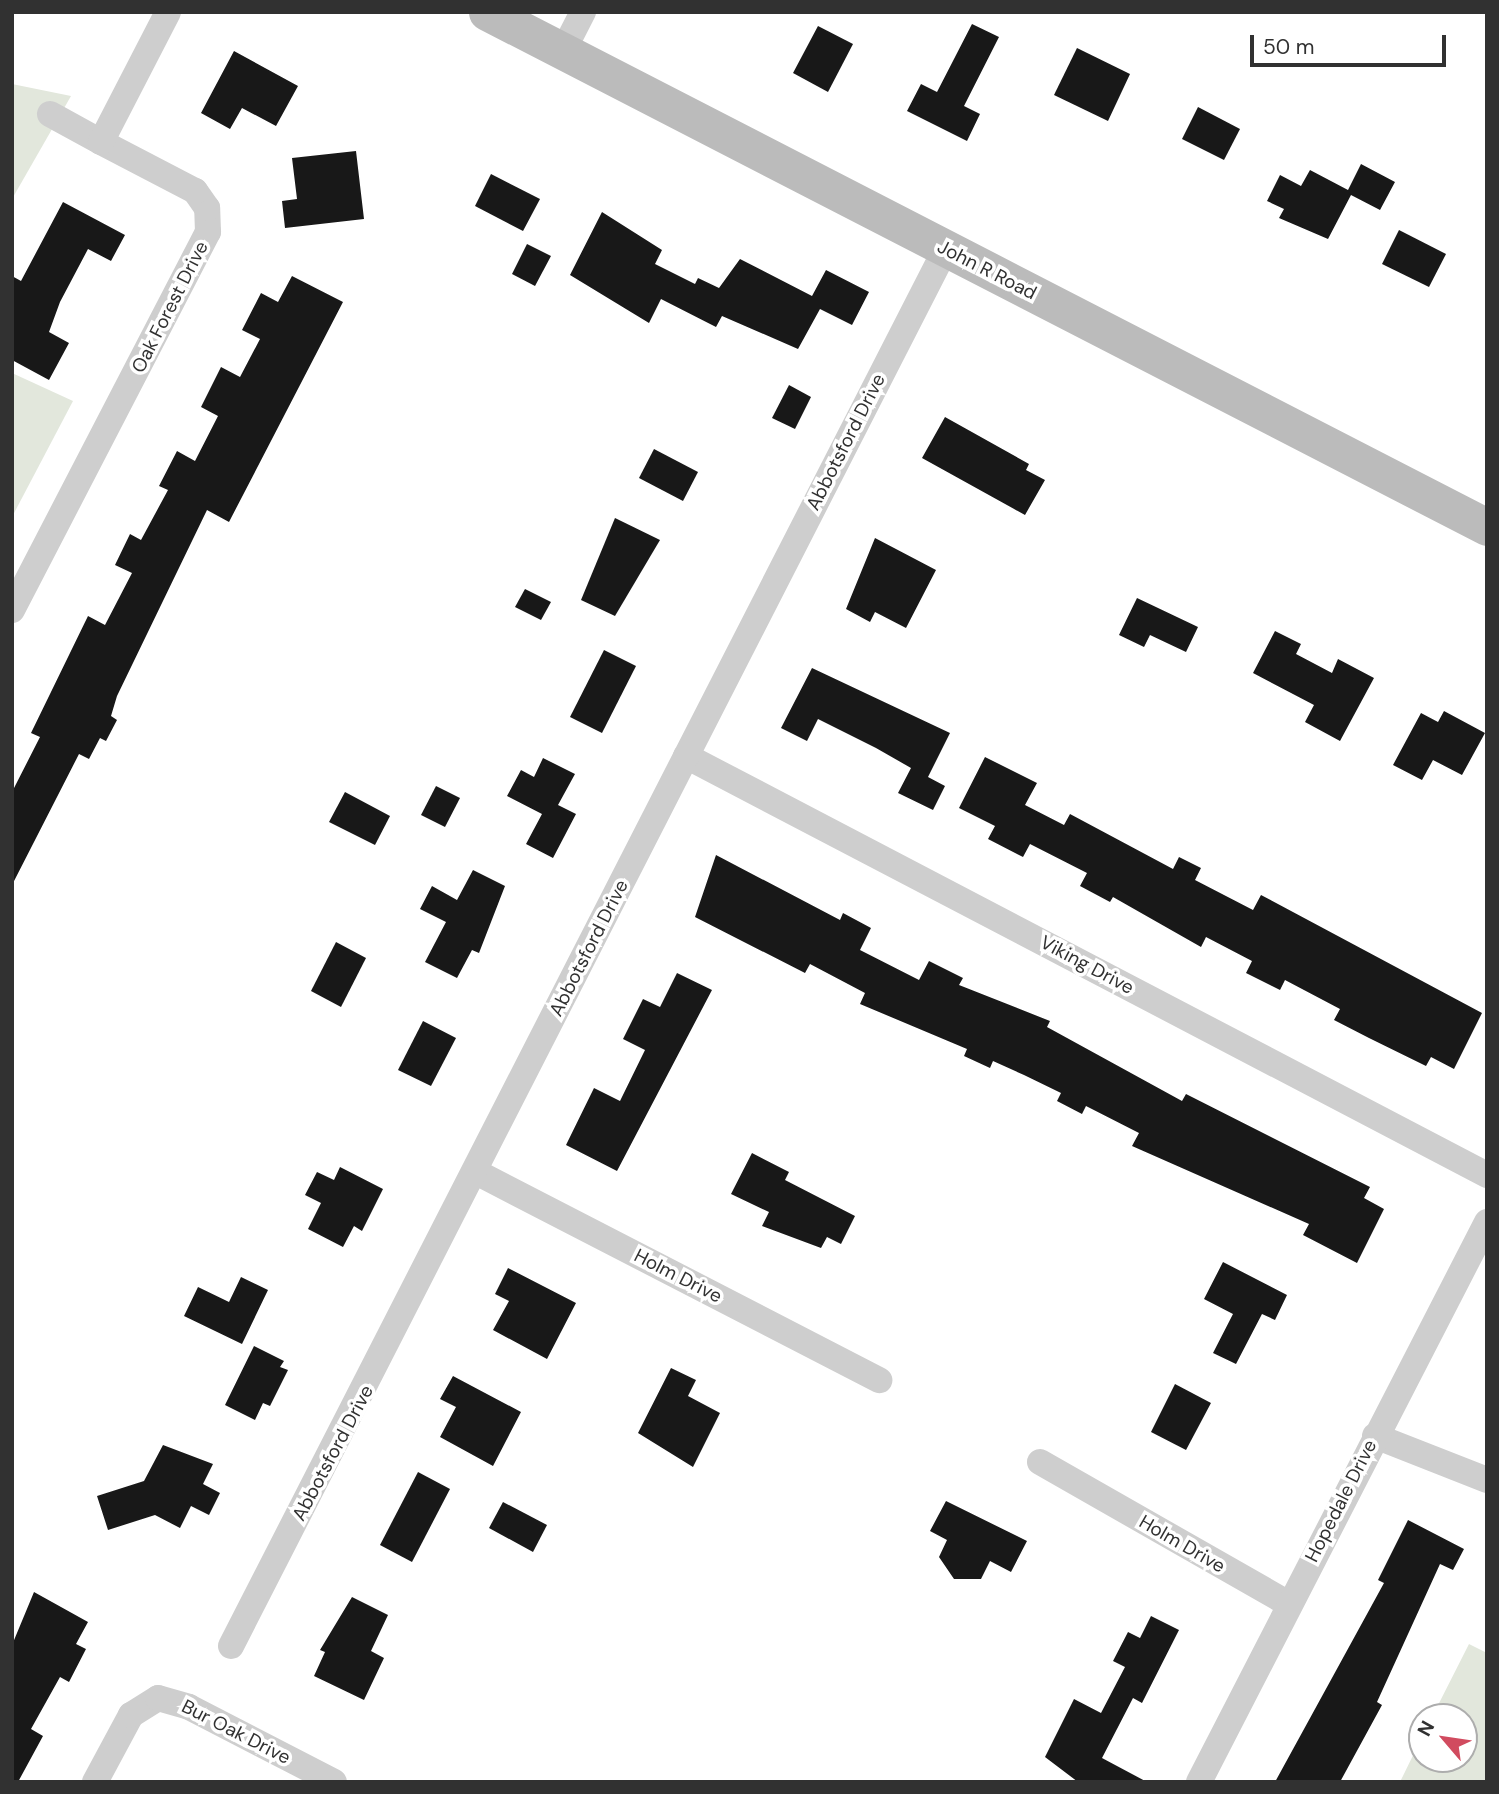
<!DOCTYPE html>
<style>
body{margin:0}
#map{position:relative;width:1499px;height:1794px;overflow:hidden;background:#fff;font-family:"DM Sans",sans-serif}
div>[style]{position:absolute}
[style*='--x']{left:calc(var(--x)*1px);top:calc(var(--y)*1px);width:calc(var(--w)*1px);rotate:calc(var(--a)*1deg)}
.green>*{inset:0;background:#e2e7dc}
.building>*{inset:0;background:#181818}
.street>*{height:26px;margin:-13px;padding:0 13px;transform-origin:13px;border-radius:13px;background:#cecece}
.secondary>*{height:37px;margin:-18.5px;padding:0 18.5px;transform-origin:18.5px;border-radius:18.5px;background:#bbb}
span{translate:-50% -50%;white-space:nowrap;text-align:center;line-height:1.15;-webkit-text-stroke:7px #fff;paint-order:stroke}
.street-label{font-size:19px;color:#313131}
.frame{position:absolute;inset:0;border:14px solid #313131;pointer-events:none}
.north{position:absolute;left:1408px;top:1703px;width:70px;height:70px;box-sizing:border-box;background:#fff;border:2px solid #adadad;border-radius:50%;rotate:299deg;font-size:19px;font-weight:700;line-height:28px;text-align:center;color:#313131}
.north::after{content:'';display:block;margin:auto;width:24px;height:32px;background:#d14b5f;clip-path:polygon(50% 0,100% 100%,50% 72%,0 100%)}
.scale{position:absolute;left:1250px;top:35px;width:196px;height:32px;box-sizing:border-box;border:4px solid #313131;border-top:0;padding-left:9px;font-size:21px;line-height:24px;white-space:nowrap;color:#313131;-webkit-text-stroke:5px #fff;paint-order:stroke}
</style>
<div id="map">
<div class="green">
<i style="clip-path:polygon(12px 84px,71px 96px,12px 199px)"></i>
<i style="clip-path:polygon(12px 373px,73px 401px,12px 517px)"></i>
<i style="clip-path:polygon(1469px 1644px,1487px 1653px,1487px 1782px,1400px 1782px,1422px 1737px,1422px 1759px,1464px 1759px,1464px 1717px,1432px 1717px)"></i>
</div>
<div class="building">
<i style="clip-path:polygon(972px 24px,999px 37px,964px 106px,980px 114px,967px 141px,907px 111px,921px 84px,937px 92px)"></i>
<i style="clip-path:polygon(818px 26px,853px 44px,828px 92px,793px 73px)"></i>
<i style="clip-path:polygon(1077px 48px,1130px 74px,1108px 121px,1054px 95px)"></i>
<i style="clip-path:polygon(234px 51px,298px 86px,276px 126px,242px 108px,230px 129px,201px 113px)"></i>
<i style="clip-path:polygon(1198px 107px,1240px 129px,1224px 160px,1182px 139px)"></i>
<i style="clip-path:polygon(356px 151px,364px 219px,285px 228px,282px 201px,297px 199px,292px 158px)"></i>
<i style="clip-path:polygon(1361px 164px,1395px 182px,1380px 210px,1351px 195px,1328px 239px,1279px 218px,1284px 209px,1267px 201px,1280px 175px,1301px 186px,1310px 170px,1348px 190px)"></i>
<i style="clip-path:polygon(491px 174px,540px 199px,523px 231px,475px 206px)"></i>
<i style="clip-path:polygon(63px 202px,125px 235px,111px 261px,88px 249px,60px 302px,49px 332px,69px 343px,49px 380px,12px 360px,12px 276px,21px 281px)"></i>
<i style="clip-path:polygon(602px 212px,662px 250px,655px 264px,695px 284px,698px 278px,719px 288px,740px 259px,812px 296px,826px 270px,869px 292px,852px 325px,820px 309px,798px 349px,722px 316px,716px 327px,661px 299px,649px 323px,570px 275px)"></i>
<i style="clip-path:polygon(1399px 230px,1446px 254px,1429px 287px,1382px 264px)"></i>
<i style="clip-path:polygon(527px 244px,551px 256px,535px 286px,512px 274px)"></i>
<i style="clip-path:polygon(292px 276px,343px 302px,229px 522px,207px 510px,117px 696px,111px 716px,117px 720px,106px 741px,100px 738px,89px 759px,79px 754px,12px 885px,12px 792px,40px 737px,31px 733px,88px 616px,105px 625px,132px 573px,115px 565px,130px 534px,141px 540px,168px 490px,159px 486px,177px 451px,195px 461px,218px 416px,201px 407px,221px 367px,240px 377px,260px 339px,242px 330px,261px 293px,278px 302px)"></i>
<i style="clip-path:polygon(789px 385px,811px 397px,795px 429px,772px 418px)"></i>
<i style="clip-path:polygon(945px 417px,1029px 464px,1026px 470px,1045px 480px,1025px 515px,922px 458px)"></i>
<i style="clip-path:polygon(654px 449px,698px 472px,683px 501px,639px 478px)"></i>
<i style="clip-path:polygon(615px 518px,660px 540px,615px 616px,581px 600px)"></i>
<i style="clip-path:polygon(875px 538px,936px 570px,906px 628px,875px 612px,870px 622px,846px 609px)"></i>
<i style="clip-path:polygon(525px 589px,551px 602px,541px 620px,515px 607px)"></i>
<i style="clip-path:polygon(1137px 598px,1198px 627px,1186px 652px,1150px 635px,1144px 647px,1119px 635px)"></i>
<i style="clip-path:polygon(1275px 631px,1301px 644px,1296px 654px,1332px 673px,1338px 659px,1374px 678px,1340px 741px,1305px 722px,1314px 705px,1253px 673px)"></i>
<i style="clip-path:polygon(604px 650px,636px 666px,602px 733px,570px 717px)"></i>
<i style="clip-path:polygon(812px 668px,950px 733px,928px 777px,945px 786px,933px 810px,898px 793px,911px 768px,876px 748px,818px 719px,807px 741px,781px 728px)"></i>
<i style="clip-path:polygon(1444px 711px,1485px 733px,1462px 775px,1433px 760px,1422px 780px,1393px 765px,1421px 713px,1438px 722px)"></i>
<i style="clip-path:polygon(985px 757px,1037px 783px,1025px 805px,1064px 825px,1070px 814px,1173px 869px,1179px 857px,1201px 868px,1195px 880px,1253px 910px,1261px 895px,1482px 1013px,1454px 1069px,1431px 1057px,1426px 1066px,1369px 1038px,1334px 1020px,1340px 1009px,1285px 980px,1280px 990px,1246px 973px,1252px 961px,1206px 937px,1201px 947px,1113px 897px,1110px 902px,1080px 886px,1087px 873px,1030px 844px,1023px 857px,988px 839px,995px 826px,959px 808px)"></i>
<i style="clip-path:polygon(543px 758px,575px 774px,558px 805px,576px 814px,553px 858px,526px 844px,542px 814px,507px 796px,521px 770px,534px 777px)"></i>
<i style="clip-path:polygon(436px 786px,460px 798px,445px 827px,421px 815px)"></i>
<i style="clip-path:polygon(345px 792px,390px 816px,375px 845px,329px 822px)"></i>
<i style="clip-path:polygon(716px 855px,840px 920px,843px 913px,871px 928px,860px 950px,919px 980px,929px 961px,963px 978px,959px 985px,1050px 1021px,1047px 1027px,1182px 1101px,1186px 1094px,1370px 1187px,1364px 1198px,1384px 1209px,1357px 1263px,1303px 1235px,1309px 1224px,1132px 1146px,1139px 1133px,1086px 1106px,1082px 1114px,1057px 1101px,1061px 1093px,1024px 1075px,993px 1061px,990px 1068px,964px 1056px,967px 1049px,860px 1004px,865px 993px,810px 964px,805px 973px,695px 917px)"></i>
<i style="clip-path:polygon(473px 870px,505px 886px,479px 953px,472px 950px,457px 978px,425px 962px,446px 922px,420px 909px,432px 886px,457px 900px)"></i>
<i style="clip-path:polygon(336px 942px,366px 958px,341px 1007px,311px 991px)"></i>
<i style="clip-path:polygon(677px 973px,712px 990px,617px 1171px,566px 1145px,594px 1088px,620px 1101px,645px 1050px,623px 1039px,643px 999px,660px 1007px)"></i>
<i style="clip-path:polygon(423px 1021px,456px 1038px,431px 1086px,398px 1070px)"></i>
<i style="clip-path:polygon(752px 1153px,789px 1172px,785px 1180px,855px 1216px,841px 1244px,827px 1237px,821px 1248px,762px 1226px,769px 1212px,731px 1194px)"></i>
<i style="clip-path:polygon(340px 1167px,383px 1189px,362px 1231px,354px 1226px,343px 1247px,308px 1229px,321px 1203px,305px 1195px,317px 1172px,334px 1180px)"></i>
<i style="clip-path:polygon(1223px 1262px,1287px 1295px,1275px 1320px,1262px 1314px,1236px 1364px,1213px 1353px,1233px 1314px,1204px 1299px)"></i>
<i style="clip-path:polygon(508px 1268px,576px 1303px,547px 1359px,493px 1330px,509px 1301px,495px 1294px)"></i>
<i style="clip-path:polygon(241px 1277px,268px 1290px,242px 1344px,184px 1316px,198px 1287px,229px 1302px)"></i>
<i style="clip-path:polygon(254px 1346px,284px 1361px,280px 1367px,288px 1370px,270px 1406px,263px 1403px,255px 1420px,225px 1405px)"></i>
<i style="clip-path:polygon(671px 1368px,696px 1380px,688px 1396px,720px 1413px,693px 1467px,638px 1433px)"></i>
<i style="clip-path:polygon(453px 1376px,521px 1412px,493px 1466px,440px 1437px,456px 1407px,440px 1399px)"></i>
<i style="clip-path:polygon(1175px 1384px,1211px 1403px,1186px 1450px,1151px 1432px)"></i>
<i style="clip-path:polygon(163px 1445px,213px 1464px,203px 1484px,220px 1493px,209px 1515px,191px 1506px,180px 1528px,155px 1515px,108px 1530px,97px 1496px,144px 1481px)"></i>
<i style="clip-path:polygon(418px 1472px,450px 1489px,412px 1562px,380px 1545px)"></i>
<i style="clip-path:polygon(946px 1501px,1027px 1541px,1011px 1572px,990px 1561px,981px 1579px,954px 1579px,939px 1557px,947px 1540px,930px 1531px)"></i>
<i style="clip-path:polygon(503px 1502px,547px 1525px,533px 1552px,489px 1528px)"></i>
<i style="clip-path:polygon(1408px 1520px,1464px 1549px,1453px 1570px,1440px 1564px,1377px 1702px,1382px 1705px,1340px 1782px,1275px 1782px,1384px 1583px,1378px 1580px)"></i>
<i style="clip-path:polygon(34px 1592px,88px 1622px,76px 1644px,86px 1649px,69px 1682px,60px 1677px,31px 1729px,43px 1736px,18px 1782px,12px 1782px,12px 1645px)"></i>
<i style="clip-path:polygon(352px 1597px,388px 1615px,371px 1651px,384px 1658px,364px 1700px,314px 1676px,325px 1652px,320px 1650px)"></i>
<i style="clip-path:polygon(1151px 1616px,1179px 1630px,1142px 1703px,1133px 1698px,1102px 1758px,1147px 1782px,1078px 1782px,1045px 1757px,1074px 1699px,1101px 1713px,1125px 1667px,1113px 1661px,1128px 1632px,1140px 1638px)"></i>
</div>
<div class="street">
<i style="--x:563;--y:51;--w:44;--a:-62.9"></i>
<i style="--x:50;--y:114;--w:58;--a:28.8"></i>
<i style="--x:12;--y:610;--w:426;--a:-62.6"></i>
<i style="--x:208;--y:232;--w:24;--a:-92"></i>
<i style="--x:207;--y:208;--w:21;--a:-125"></i>
<i style="--x:195;--y:191;--w:106;--a:-152.5"></i>
<i style="--x:101;--y:142;--w:146;--a:-62.7"></i>
<i style="--x:686;--y:756;--w:904;--a:27.61"></i>
<i style="--x:476;--y:1172;--w:454;--a:27.3"></i>
<i style="--x:1375;--y:1436;--w:120;--a:21.4"></i>
<i style="--x:1040;--y:1462;--w:287;--a:29.7"></i>
<i style="--x:231;--y:1646;--w:1570;--a:-62.91"></i>
<i style="--x:95;--y:1782;--w:76;--a:-61.8"></i>
<i style="--x:131;--y:1715;--w:32;--a:-32"></i>
<i style="--x:158;--y:1698;--w:32;--a:16"></i>
<i style="--x:189;--y:1707;--w:163;--a:27.3"></i>
<i style="--x:1199;--y:1782;--w:630;--a:-62.78"></i>
</div>
<div class="secondary">
<i style="--x:487;--y:12;--w:1125;--a:27.25"></i>
</div>
<div class="street-label">
<span style="left:987px;top:270px;rotate:27deg">John R Road</span>
<span style="left:170px;top:307px;rotate:-63deg">Oak Forest Drive</span>
<span style="left:846px;top:442px;rotate:-63deg">Abbotsford Drive</span>
<span style="left:589px;top:948px;rotate:-63deg">Abbotsford Drive</span>
<span style="left:1087px;top:965px;rotate:28deg">Viking Drive</span>
<span style="left:678px;top:1276px;rotate:27deg">Holm Drive</span>
<span style="left:333px;top:1453px;rotate:-62deg">Abbotsford Drive</span>
<span style="left:1341px;top:1501px;rotate:-63deg">Hopedale Drive</span>
<span style="left:1182px;top:1544px;rotate:30deg">Holm Drive</span>
<span style="left:236px;top:1732px;rotate:27deg">Bur Oak Drive</span>
</div>
<div class="frame"></div>
<div class="north">N</div>
<div class="scale">50 m</div>
</div>
